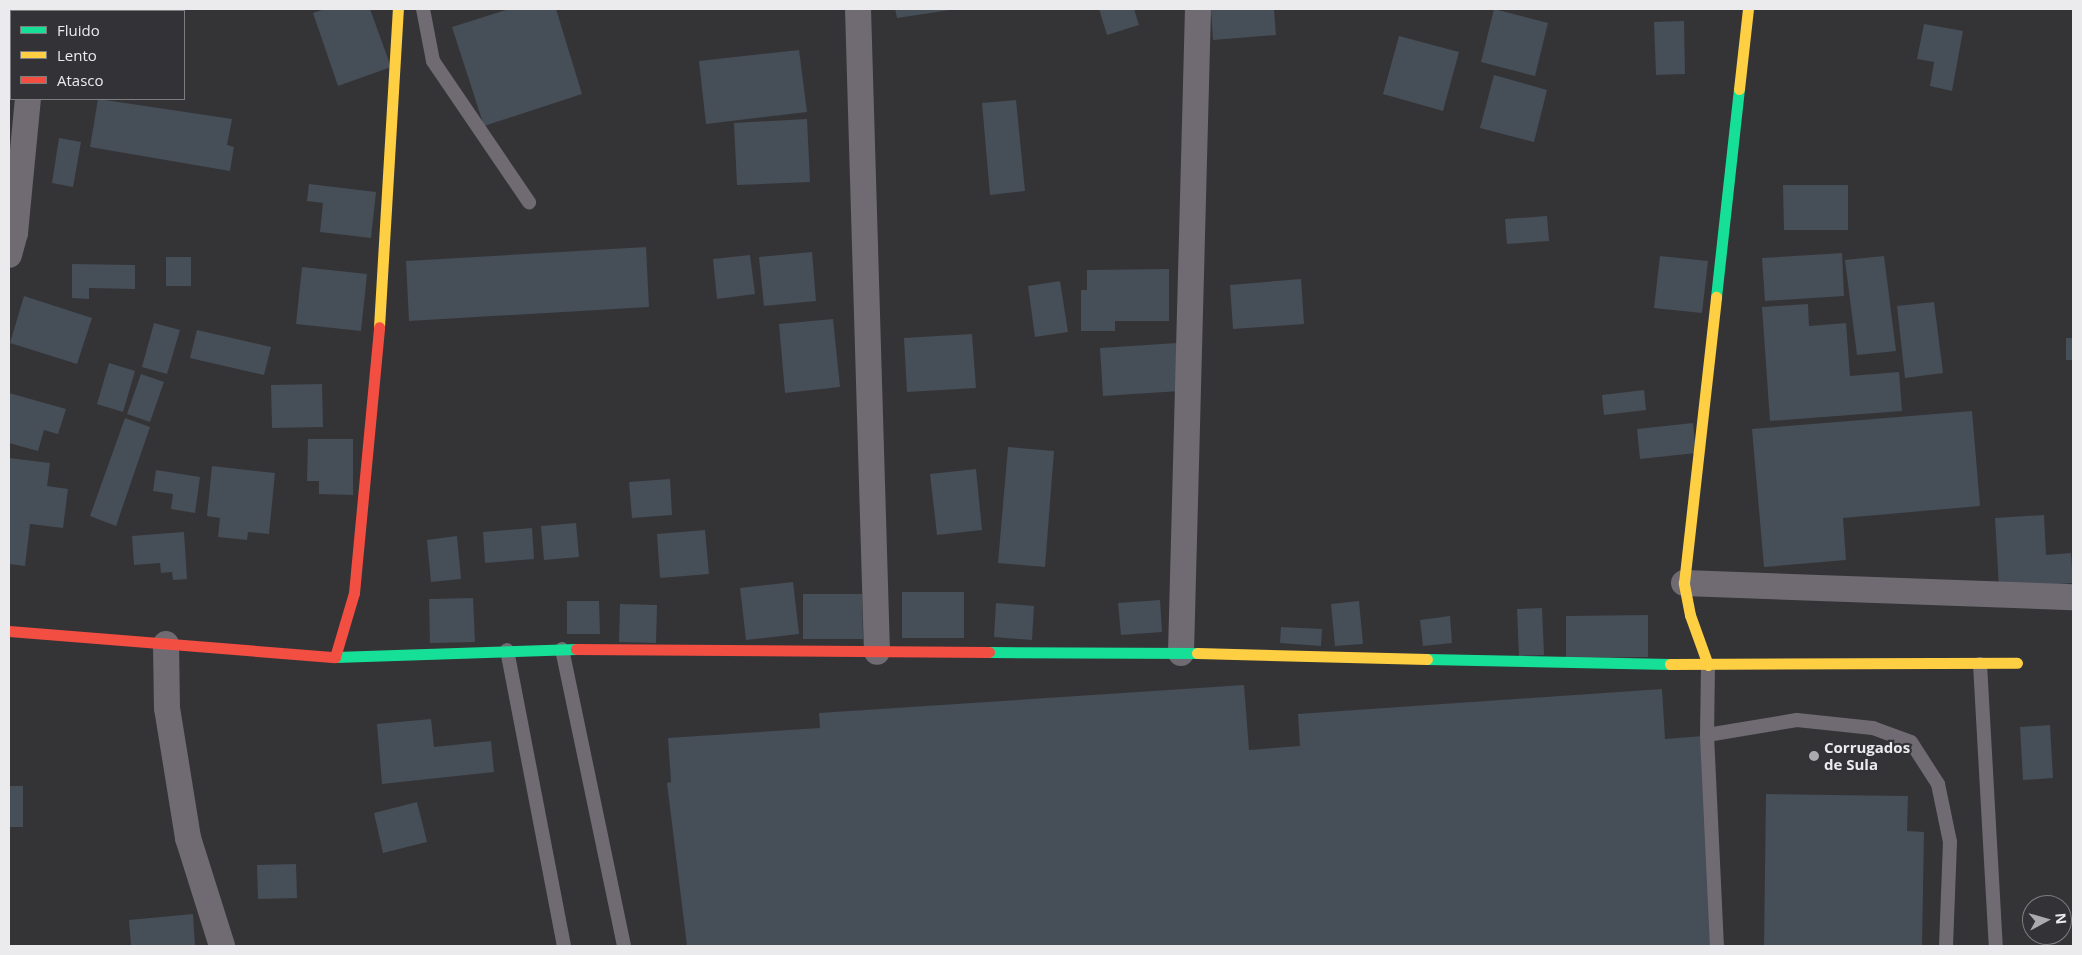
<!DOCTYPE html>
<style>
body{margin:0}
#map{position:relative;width:2082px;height:955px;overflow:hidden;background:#343436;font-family:"Open Sans",sans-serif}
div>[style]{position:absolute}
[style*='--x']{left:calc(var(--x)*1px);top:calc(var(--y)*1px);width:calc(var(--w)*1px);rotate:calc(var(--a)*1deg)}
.building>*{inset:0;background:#464e58}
.lane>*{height:14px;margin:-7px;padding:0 7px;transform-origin:7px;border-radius:7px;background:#706b72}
.street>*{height:26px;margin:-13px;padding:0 13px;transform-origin:13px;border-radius:13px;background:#706b72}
.fast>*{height:11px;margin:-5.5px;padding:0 5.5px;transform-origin:5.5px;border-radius:5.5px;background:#16e098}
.slow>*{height:11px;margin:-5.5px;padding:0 5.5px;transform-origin:5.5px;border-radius:5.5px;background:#ffcf43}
.jam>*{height:11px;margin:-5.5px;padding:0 5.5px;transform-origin:5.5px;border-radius:5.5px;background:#f24e42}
.dots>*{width:14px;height:14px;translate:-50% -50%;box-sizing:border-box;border:2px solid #333337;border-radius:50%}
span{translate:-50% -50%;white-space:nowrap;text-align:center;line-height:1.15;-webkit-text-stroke:4.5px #333337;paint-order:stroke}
.poi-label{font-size:15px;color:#ebebee;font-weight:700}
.left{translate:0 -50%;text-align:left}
.frame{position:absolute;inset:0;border:10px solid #ebebee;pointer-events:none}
.legend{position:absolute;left:10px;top:10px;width:175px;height:90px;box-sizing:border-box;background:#333337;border:1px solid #7d7d80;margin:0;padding:6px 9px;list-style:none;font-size:15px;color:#ebebee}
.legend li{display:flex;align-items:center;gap:10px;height:25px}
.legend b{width:25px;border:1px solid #7d7d80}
.north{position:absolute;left:2022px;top:895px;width:50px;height:50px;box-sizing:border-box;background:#333337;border:1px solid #7d7d80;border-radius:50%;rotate:84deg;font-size:14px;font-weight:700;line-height:20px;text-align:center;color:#ebebee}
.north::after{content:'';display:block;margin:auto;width:18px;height:22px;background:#ababae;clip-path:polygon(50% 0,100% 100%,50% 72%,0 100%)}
</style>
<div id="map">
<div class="building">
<i style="clip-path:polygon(325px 9px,370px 9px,391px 67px,338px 86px,313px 13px)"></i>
<i style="clip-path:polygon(509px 9px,556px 9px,582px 94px,484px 126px,452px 27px)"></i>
<i style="clip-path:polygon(895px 9px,950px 9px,950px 10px,897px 18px)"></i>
<i style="clip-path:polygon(1099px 9px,1134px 9px,1139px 25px,1107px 35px)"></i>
<i style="clip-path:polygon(1211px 9px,1274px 9px,1276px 35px,1213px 40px)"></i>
<i style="clip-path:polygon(1494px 9px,1548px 23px,1535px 76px,1481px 62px)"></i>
<i style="clip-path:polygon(1684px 21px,1685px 74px,1656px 75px,1654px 22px)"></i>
<i style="clip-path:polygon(1924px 24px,1963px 31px,1952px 91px,1930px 86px,1934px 62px,1917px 59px)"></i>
<i style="clip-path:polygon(1399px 36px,1459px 52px,1443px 111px,1383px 94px)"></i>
<i style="clip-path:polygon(799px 50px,807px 112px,706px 124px,699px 61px)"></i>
<i style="clip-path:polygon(1494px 75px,1547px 90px,1534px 142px,1480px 128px)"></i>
<i style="clip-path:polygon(98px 99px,232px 119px,227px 145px,234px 147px,230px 171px,90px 147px)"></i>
<i style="clip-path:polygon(1016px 100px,1025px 191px,990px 195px,982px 103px)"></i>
<i style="clip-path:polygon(807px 119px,810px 182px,737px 185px,734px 123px)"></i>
<i style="clip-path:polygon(59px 138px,81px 142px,73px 187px,52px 183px)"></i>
<i style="clip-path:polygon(309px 184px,376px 192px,371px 238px,320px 232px,323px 203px,307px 201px)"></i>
<i style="clip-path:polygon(1783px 185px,1848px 185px,1848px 230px,1784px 230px)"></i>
<i style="clip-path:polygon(1547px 216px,1549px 241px,1507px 244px,1505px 219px)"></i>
<i style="clip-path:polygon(646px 247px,649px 307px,409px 321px,406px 261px)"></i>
<i style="clip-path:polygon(812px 252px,816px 301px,764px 306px,759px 257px)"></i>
<i style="clip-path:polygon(1842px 253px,1844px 296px,1765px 301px,1762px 258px)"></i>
<i style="clip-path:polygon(750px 255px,755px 294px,717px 299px,713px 259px)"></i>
<i style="clip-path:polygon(1660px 256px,1708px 261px,1702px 313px,1654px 308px)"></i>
<i style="clip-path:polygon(1884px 256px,1896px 351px,1857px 355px,1845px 260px)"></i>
<i style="clip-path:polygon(166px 257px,191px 257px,191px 286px,166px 286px)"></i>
<i style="clip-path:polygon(72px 264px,135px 265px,135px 289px,89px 288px,89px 299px,72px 298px)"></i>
<i style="clip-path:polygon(302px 267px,367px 274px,361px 331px,296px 324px)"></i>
<i style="clip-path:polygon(1169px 269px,1169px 321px,1115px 321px,1115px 331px,1081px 331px,1081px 290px,1087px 290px,1087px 270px)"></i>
<i style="clip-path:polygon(1301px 279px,1304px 324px,1233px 329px,1230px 285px)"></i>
<i style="clip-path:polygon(1060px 281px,1068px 332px,1035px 337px,1028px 286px)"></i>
<i style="clip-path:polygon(24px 296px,92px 318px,77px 364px,10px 343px)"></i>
<i style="clip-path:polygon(1934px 302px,1943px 373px,1905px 378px,1897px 306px)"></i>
<i style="clip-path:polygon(1808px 304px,1809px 326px,1846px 323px,1850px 376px,1899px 372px,1902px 411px,1770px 421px,1762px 307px)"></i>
<i style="clip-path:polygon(833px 319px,840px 387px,785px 393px,779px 324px)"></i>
<i style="clip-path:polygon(154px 323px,180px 330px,167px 374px,142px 367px)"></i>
<i style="clip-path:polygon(197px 330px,271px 347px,264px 375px,190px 358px)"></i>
<i style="clip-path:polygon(972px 334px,976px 388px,907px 392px,904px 338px)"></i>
<i style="clip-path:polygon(2066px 338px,2073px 338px,2073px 360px,2066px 360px)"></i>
<i style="clip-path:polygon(1177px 343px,1180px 391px,1103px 396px,1100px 348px)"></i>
<i style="clip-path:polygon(109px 363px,135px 371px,123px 412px,97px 404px)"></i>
<i style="clip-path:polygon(141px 374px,164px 382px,150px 422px,127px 414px)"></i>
<i style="clip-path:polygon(322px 384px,323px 427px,272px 428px,271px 385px)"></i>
<i style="clip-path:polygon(1644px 390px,1646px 410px,1604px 415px,1602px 395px)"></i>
<i style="clip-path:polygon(9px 393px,66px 409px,58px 434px,44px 430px,38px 451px,9px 443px)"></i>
<i style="clip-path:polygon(1972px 411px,1980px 506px,1843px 518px,1846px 560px,1764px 567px,1752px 429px)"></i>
<i style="clip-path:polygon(125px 418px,150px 427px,116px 526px,90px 516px)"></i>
<i style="clip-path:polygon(1693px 423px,1696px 453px,1640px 459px,1637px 429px)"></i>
<i style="clip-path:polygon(308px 439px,353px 439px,353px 495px,319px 494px,319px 481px,307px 481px)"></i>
<i style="clip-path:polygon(1008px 447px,1054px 451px,1045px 567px,998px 563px)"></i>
<i style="clip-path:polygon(9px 458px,50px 463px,47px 486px,68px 489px,63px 528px,30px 524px,25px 566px,9px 564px)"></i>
<i style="clip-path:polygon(212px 466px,275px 473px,269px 534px,248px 532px,247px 540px,218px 537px,220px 518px,207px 516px)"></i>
<i style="clip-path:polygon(976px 469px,982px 530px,937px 535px,930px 474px)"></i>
<i style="clip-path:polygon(156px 470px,200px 477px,195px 513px,171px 509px,173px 494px,153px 491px)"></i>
<i style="clip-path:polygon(670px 479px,672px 515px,632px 518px,629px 482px)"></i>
<i style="clip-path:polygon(2044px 515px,2046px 555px,2071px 553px,2073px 583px,1999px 588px,1995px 518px)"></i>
<i style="clip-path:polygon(576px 523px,579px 557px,544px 560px,541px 526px)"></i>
<i style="clip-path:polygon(532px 528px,534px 559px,485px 563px,483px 532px)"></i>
<i style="clip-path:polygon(705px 530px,709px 574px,660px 578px,657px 534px)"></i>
<i style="clip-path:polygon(184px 532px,187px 579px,173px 580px,172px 572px,161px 573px,160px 563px,134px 565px,132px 536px)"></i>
<i style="clip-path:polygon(457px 536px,461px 579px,431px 582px,427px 540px)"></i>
<i style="clip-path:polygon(793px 582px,799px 634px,746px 640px,740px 588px)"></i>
<i style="clip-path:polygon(902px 592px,964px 592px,964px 638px,902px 638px)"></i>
<i style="clip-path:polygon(803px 594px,862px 594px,863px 639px,803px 639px)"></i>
<i style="clip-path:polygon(473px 598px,475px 642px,430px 643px,429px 599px)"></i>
<i style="clip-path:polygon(1160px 600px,1162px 632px,1121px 635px,1118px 603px)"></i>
<i style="clip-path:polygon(567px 601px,599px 601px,600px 634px,567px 634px)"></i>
<i style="clip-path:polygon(1359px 601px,1363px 644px,1335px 646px,1331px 604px)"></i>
<i style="clip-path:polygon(996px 603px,1034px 606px,1032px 640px,994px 637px)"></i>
<i style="clip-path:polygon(620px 604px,657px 605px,656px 643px,619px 642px)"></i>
<i style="clip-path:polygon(1542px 608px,1544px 655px,1519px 656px,1517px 609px)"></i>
<i style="clip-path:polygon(1648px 615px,1648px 657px,1566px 658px,1566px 616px)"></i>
<i style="clip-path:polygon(1450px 616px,1452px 643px,1423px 646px,1420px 620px)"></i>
<i style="clip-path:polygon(1281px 627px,1322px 629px,1321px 646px,1280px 643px)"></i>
<i style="clip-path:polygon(1244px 685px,1249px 750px,1300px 746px,1298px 714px,1662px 689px,1665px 739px,1703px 736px,1712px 946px,687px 946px,667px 783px,671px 782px,668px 738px,820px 728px,819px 713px)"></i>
<i style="clip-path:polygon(431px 719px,434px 747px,491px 741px,494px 772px,382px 784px,377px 724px)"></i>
<i style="clip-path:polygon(2050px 725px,2053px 778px,2023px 780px,2020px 727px)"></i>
<i style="clip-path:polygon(9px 786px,23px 786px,23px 827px,9px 827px)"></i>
<i style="clip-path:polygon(1766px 794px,1908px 796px,1907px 831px,1924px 832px,1922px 946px,1764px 946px)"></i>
<i style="clip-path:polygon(417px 802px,427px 842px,383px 853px,374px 813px)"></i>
<i style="clip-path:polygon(296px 864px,297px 898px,258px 899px,257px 865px)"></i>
<i style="clip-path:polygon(193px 914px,195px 946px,131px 946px,129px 920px)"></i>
</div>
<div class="lane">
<i style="--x:423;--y:9;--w:53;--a:79.1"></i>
<i style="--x:433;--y:61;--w:171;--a:55.8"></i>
<i style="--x:562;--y:649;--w:303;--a:78.2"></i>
<i style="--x:507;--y:650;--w:301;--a:79.1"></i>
<i style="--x:1980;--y:664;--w:282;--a:86.8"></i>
<i style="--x:1708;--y:665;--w:70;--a:90.8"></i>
<i style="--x:1707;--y:735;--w:211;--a:87.3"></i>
<i style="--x:1707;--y:735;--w:91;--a:-9.5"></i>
<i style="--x:1797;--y:720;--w:76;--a:6"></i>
<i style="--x:1873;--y:728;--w:40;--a:20.2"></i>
<i style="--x:1911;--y:742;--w:50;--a:57.3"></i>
<i style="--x:1938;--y:784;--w:59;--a:78.3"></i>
<i style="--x:1950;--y:842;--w:104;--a:92.2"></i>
</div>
<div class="street">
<i style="--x:858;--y:9;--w:643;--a:88.31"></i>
<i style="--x:30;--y:11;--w:2;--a:-90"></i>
<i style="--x:9;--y:255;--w:23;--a:-75"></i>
<i style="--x:15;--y:233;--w:135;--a:-84.5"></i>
<i style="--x:1684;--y:583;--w:389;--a:2.1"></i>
<i style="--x:166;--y:644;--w:64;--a:89.1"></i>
<i style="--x:167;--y:708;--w:132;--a:80.8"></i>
<i style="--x:188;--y:838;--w:113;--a:72.5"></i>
<i style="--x:1181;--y:653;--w:644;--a:-88.49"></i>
</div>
<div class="fast">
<i style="--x:1716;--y:297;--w:209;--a:-83.7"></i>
<i style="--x:989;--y:652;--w:208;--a:0.3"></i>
<i style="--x:335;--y:657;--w:241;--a:-1.9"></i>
<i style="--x:1427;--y:659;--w:243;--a:1.2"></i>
</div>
<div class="slow">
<i style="--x:1739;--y:89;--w:81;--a:-83.6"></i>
<i style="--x:379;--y:327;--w:319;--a:-86.6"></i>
<i style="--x:1197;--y:653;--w:230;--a:1.5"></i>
<i style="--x:1670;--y:664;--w:347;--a:-0.2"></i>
<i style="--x:1708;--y:665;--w:53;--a:-109.8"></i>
<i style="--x:1690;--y:615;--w:33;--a:-101"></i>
<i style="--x:1684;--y:583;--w:288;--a:-83.6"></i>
</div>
<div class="jam">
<i style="--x:9;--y:631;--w:327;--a:4.6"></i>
<i style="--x:576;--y:649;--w:413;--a:0.4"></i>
<i style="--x:335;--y:657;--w:67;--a:-73.5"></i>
<i style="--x:354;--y:593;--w:267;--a:-84.6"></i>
</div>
<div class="dots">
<i style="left:1814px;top:756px;background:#ababae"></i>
</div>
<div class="poi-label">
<span class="left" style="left:1824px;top:756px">Corrugados<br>de Sula</span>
</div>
<div class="frame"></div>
<ul class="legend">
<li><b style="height:6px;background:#16e098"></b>Fluido</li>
<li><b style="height:6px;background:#ffcf43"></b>Lento</li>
<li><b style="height:6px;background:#f24e42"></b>Atasco</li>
</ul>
<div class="north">N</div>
</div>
